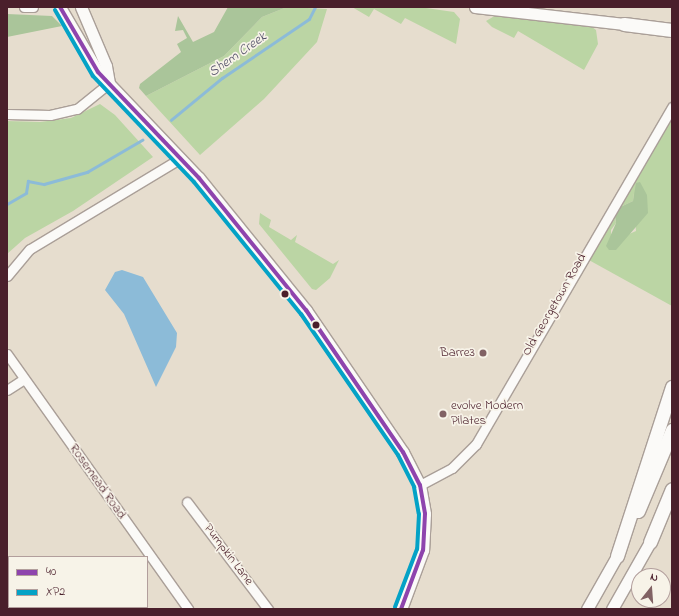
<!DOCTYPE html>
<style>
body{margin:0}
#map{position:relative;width:679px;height:616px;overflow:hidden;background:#e6ddce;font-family:"Indie Flower",sans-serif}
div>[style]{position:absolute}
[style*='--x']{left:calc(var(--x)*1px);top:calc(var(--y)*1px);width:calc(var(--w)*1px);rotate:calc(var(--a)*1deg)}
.green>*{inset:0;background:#bbd5a4}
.forest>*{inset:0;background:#aac59a}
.water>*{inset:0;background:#8cbbd8}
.stream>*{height:2.5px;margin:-1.25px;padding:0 1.25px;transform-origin:1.25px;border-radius:1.25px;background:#8cbbd8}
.roads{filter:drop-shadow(1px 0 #aa9f98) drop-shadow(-1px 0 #aa9f98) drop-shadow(0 1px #aa9f98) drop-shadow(0 -1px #aa9f98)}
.minor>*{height:9px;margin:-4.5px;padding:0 4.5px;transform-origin:4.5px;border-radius:4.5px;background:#fbfaf8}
.major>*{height:11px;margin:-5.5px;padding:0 5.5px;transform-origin:5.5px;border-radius:5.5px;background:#fbfaf8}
.highway>*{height:13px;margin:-6.5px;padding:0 6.5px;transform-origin:6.5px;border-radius:6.5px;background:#fbfaf8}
.bus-1>*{height:4px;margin:-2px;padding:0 2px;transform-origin:2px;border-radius:2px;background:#8e44ad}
.bus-2>*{height:4px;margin:-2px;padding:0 2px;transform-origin:2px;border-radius:2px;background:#04a2c6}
.dots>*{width:11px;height:11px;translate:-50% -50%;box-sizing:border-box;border:2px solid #f7f3e8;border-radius:50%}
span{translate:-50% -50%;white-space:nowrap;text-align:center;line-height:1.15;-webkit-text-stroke:3.5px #f7f3e8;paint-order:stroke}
.street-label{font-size:13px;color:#4a1f2b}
.poi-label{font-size:13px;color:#4a1f2b}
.right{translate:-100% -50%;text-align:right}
.left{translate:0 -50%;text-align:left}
.water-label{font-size:14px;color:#535169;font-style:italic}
.frame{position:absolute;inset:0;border:8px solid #4a1f2b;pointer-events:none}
.legend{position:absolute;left:8px;top:556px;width:140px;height:52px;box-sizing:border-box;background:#f7f3e8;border:1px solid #b29e9c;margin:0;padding:5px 7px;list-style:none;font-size:12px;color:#4a1f2b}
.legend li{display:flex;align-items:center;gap:8px;height:20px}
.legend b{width:20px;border:1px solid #b29e9c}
.north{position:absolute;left:631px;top:568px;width:40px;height:40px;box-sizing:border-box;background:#f7f3e8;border:1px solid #b29e9c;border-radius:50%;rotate:17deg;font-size:11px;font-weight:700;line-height:16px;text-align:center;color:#4a1f2b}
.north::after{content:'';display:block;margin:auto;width:14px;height:18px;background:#816264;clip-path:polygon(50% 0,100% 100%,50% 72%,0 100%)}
</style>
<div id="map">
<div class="green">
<i style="clip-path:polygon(287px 7px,327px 9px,317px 42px,264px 99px,200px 155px,146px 96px,224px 56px,262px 17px)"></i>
<i style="clip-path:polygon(352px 7px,419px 7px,454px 12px,460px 19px,456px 44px,405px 18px,401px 24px,374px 9px,369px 17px)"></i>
<i style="clip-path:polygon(498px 14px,588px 24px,596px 30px,598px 44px,584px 70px,518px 31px,514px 38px,492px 27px,486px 21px)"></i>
<i style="clip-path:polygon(100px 104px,115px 115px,153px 157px,73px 211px,25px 238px,7px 254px,7px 121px,40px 122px,71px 118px)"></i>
<i style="clip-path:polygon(672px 115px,672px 306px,587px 259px,614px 214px,616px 223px,611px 230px,611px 242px,636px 231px,633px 193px,633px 201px,614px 210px)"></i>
<i style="clip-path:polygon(260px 213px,271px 220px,269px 227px,291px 240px,297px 235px,295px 242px,333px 264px,339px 260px,330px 278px,316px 290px,312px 289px,259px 224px)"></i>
</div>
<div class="forest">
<i style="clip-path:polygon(228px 7px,287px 7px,262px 17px,224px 56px,146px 96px,139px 88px,140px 84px,181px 52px,177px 44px,187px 38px,183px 30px,175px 31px,178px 16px,193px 42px,214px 32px)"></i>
<i style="clip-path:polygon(7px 14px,52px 16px,62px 26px,7px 37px)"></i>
<i style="clip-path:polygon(640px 182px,647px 195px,648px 213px,616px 250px,609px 250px,606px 246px,616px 223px,614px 210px,633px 201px,636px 183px)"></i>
</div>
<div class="water">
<i style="clip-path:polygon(122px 270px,143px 277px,177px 333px,176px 347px,156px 387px,124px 314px,105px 290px,115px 272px)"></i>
</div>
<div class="stream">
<i style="--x:171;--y:120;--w:66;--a:-39.5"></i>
<i style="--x:222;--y:78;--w:105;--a:-34.1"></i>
<i style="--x:309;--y:19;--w:13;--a:-63"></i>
<i style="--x:7;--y:204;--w:22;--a:-30"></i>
<i style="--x:26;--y:193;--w:12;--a:-81"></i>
<i style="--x:28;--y:181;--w:16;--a:11"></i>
<i style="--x:44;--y:184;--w:45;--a:-15.6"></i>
<i style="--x:87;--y:172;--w:64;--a:-30.2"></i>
</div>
<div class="roads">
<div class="minor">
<i style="--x:24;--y:7;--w:9;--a:0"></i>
<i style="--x:7;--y:114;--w:43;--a:1.3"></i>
<i style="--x:50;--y:115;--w:28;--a:-13"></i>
<i style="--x:77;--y:109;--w:41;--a:-39.1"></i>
<i style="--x:7;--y:276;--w:35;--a:-50"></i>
<i style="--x:30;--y:249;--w:176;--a:-31.1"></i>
<i style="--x:7;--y:354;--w:313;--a:54.6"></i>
<i style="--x:7;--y:390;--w:20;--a:-33"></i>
<i style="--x:420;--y:485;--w:36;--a:-28"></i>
<i style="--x:452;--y:468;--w:34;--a:-45"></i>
<i style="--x:476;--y:444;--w:390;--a:-59.8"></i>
<i style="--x:187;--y:502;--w:134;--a:52.9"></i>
</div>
<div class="major">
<i style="--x:60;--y:7;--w:75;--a:59.7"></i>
<i style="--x:98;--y:72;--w:146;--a:46.4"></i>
<i style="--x:199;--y:178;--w:170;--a:51"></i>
<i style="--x:306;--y:310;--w:172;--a:55.7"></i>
<i style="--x:403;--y:452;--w:37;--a:63"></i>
<i style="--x:420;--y:485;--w:29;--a:80"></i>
<i style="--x:425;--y:514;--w:36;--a:93"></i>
<i style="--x:423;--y:550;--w:63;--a:110.4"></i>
<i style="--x:81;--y:7;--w:64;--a:67"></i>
<i style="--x:106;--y:66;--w:17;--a:80"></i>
<i style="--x:475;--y:7;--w:150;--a:6.5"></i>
<i style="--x:587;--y:609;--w:61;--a:-60.5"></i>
<i style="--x:612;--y:609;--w:77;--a:-60.4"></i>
</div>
<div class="highway">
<i style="--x:624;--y:24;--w:48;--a:7.1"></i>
<i style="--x:638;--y:511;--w:88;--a:-67.2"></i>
<i style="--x:650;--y:542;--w:57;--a:-67.5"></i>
<i style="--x:617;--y:556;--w:178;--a:-72"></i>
</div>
</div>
<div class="bus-1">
<i style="--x:60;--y:7;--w:75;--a:59.7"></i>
<i style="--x:98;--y:72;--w:146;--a:46.4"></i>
<i style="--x:199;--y:178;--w:170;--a:51"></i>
<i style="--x:306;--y:310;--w:172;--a:55.7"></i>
<i style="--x:403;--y:452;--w:37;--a:63"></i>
<i style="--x:420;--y:485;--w:29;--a:80"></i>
<i style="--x:425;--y:514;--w:36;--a:93"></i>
<i style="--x:423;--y:550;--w:63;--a:110.4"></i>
</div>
<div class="bus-2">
<i style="--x:55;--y:10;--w:76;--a:60.1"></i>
<i style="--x:93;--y:76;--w:146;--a:46.4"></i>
<i style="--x:194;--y:182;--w:170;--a:51"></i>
<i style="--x:301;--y:314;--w:171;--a:55.5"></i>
<i style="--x:398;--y:455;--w:36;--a:63"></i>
<i style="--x:414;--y:487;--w:27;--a:80"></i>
<i style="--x:419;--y:514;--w:35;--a:93"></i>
<i style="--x:417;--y:549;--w:62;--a:110.8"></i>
</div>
<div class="dots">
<i style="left:285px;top:294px;background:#4a1f2b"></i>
<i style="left:316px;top:325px;background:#4a1f2b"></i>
<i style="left:483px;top:353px;background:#816264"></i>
<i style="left:443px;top:414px;background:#816264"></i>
</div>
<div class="street-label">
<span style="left:555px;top:305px;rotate:-60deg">Old Georgetown Road</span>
<span style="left:97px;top:482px;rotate:55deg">Rosemead Road</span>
<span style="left:228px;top:555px;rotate:53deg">Pumpkin Lane</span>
</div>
<div class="poi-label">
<span class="right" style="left:475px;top:353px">Barre3</span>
<span class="left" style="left:451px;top:414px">evolve Modern<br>Pilates</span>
</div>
<div class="water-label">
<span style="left:238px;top:55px;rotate:-35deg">Shem Creek</span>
</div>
<div class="frame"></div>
<ul class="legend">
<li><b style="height:5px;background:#8e44ad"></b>40</li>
<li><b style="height:5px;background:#04a2c6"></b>XP2</li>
</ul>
<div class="north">N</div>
</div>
